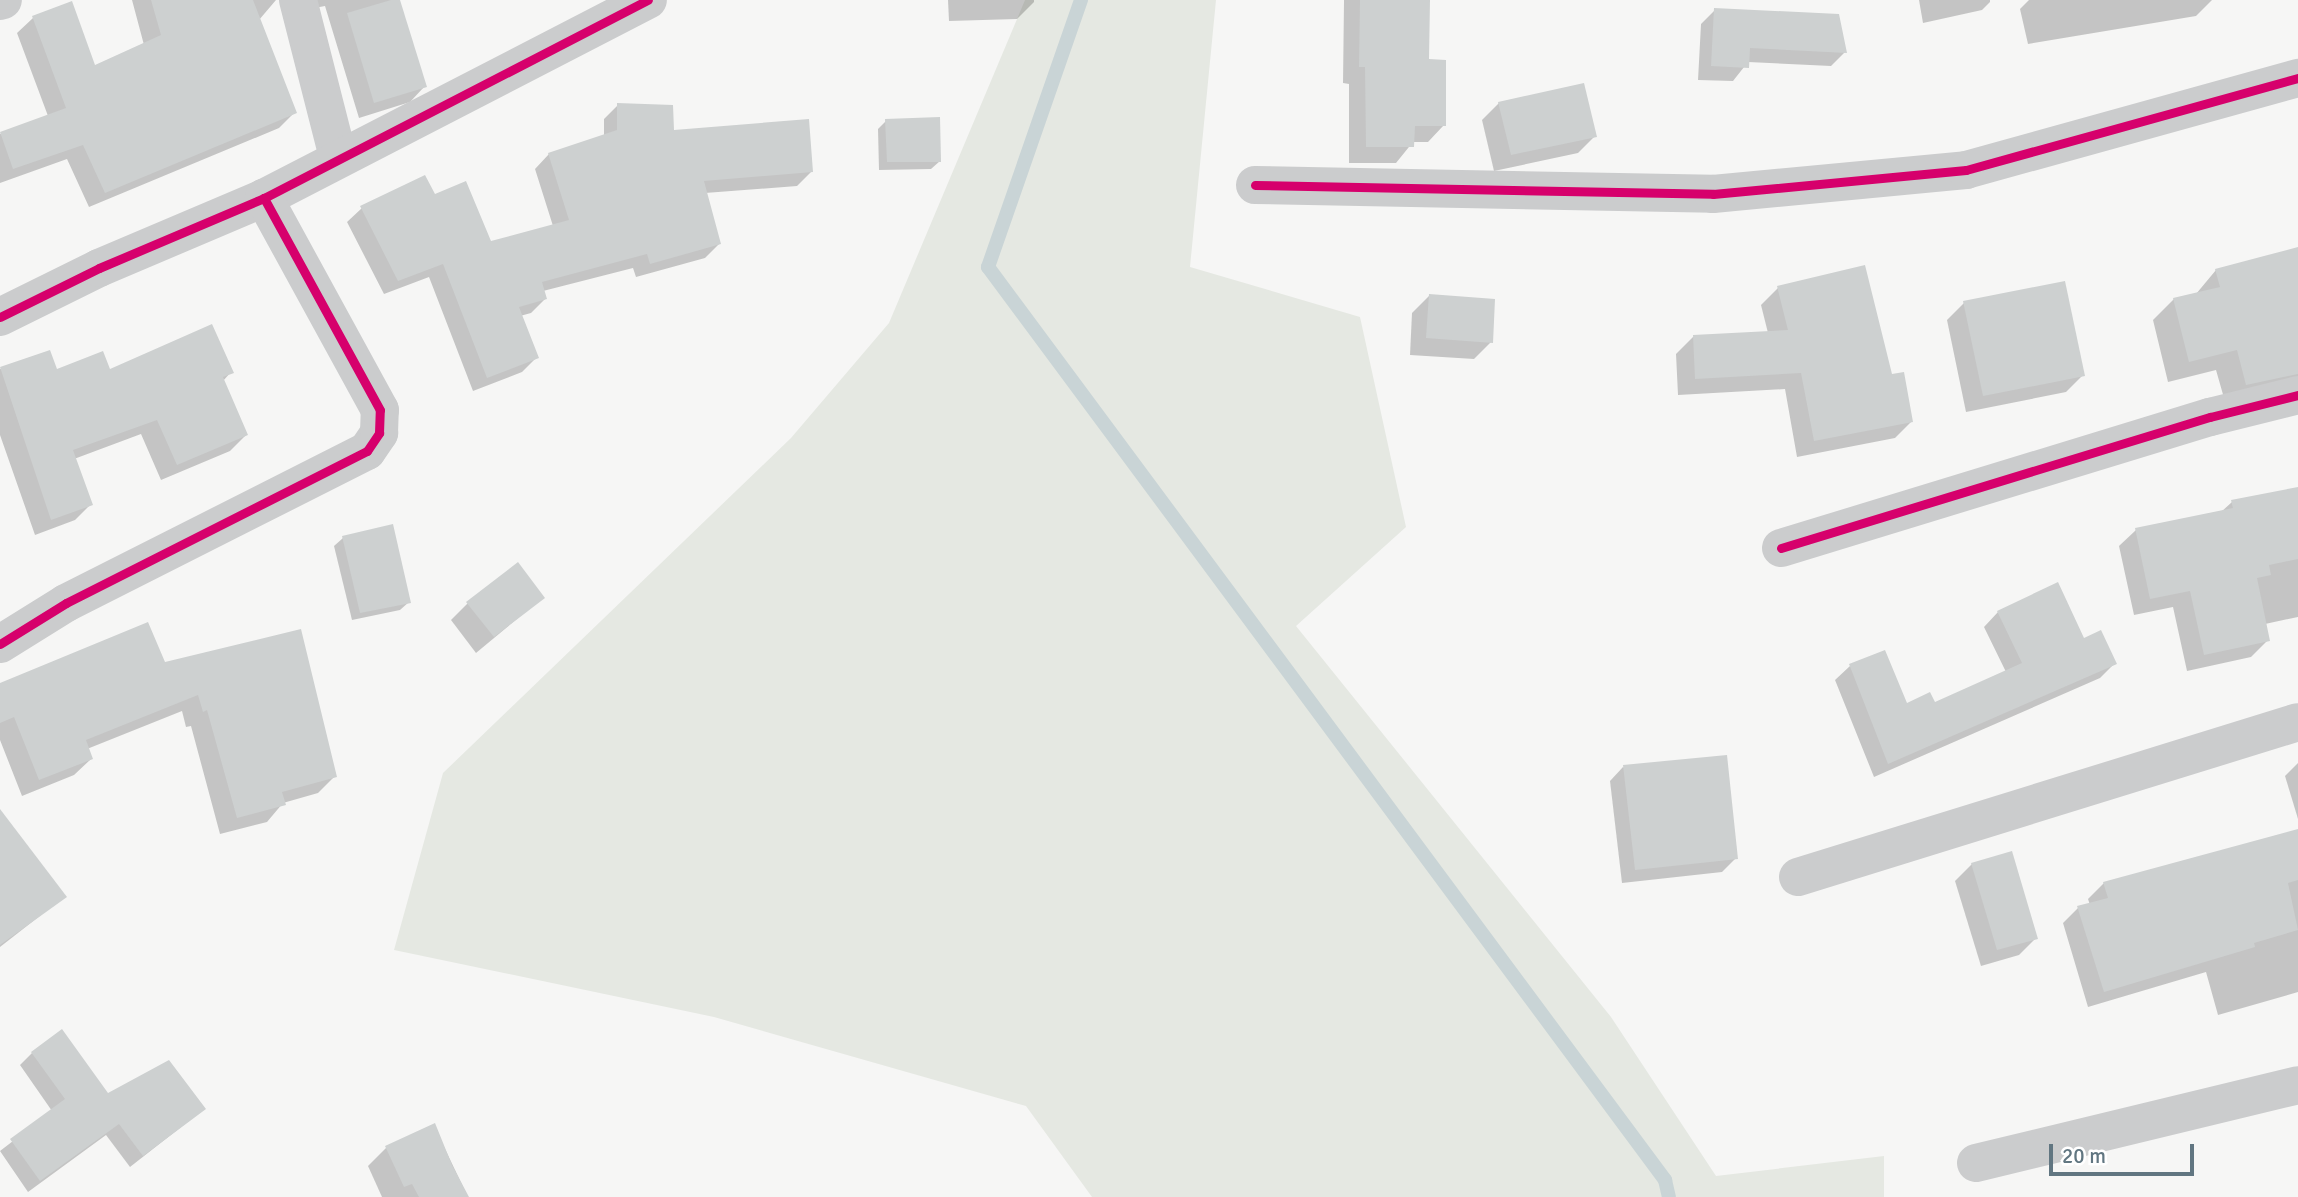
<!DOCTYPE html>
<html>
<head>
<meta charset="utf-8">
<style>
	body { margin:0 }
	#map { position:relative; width:2298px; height:1197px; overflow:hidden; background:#f6f6f5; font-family:Signika,sans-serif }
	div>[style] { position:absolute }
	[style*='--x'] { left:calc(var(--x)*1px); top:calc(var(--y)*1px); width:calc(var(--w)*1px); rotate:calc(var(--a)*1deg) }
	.green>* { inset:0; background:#e5e8e2 }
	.shadow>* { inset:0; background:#0003 }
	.stream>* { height:14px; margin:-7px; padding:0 7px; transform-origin:7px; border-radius:7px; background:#c9d4d6 }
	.building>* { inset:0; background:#cdd0d0 }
	.street>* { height:38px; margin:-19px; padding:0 19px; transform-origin:19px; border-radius:19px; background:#cbcccd }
	.cycleway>* { height:9px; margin:-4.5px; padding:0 4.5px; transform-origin:4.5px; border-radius:4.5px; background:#d6006c }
	span { translate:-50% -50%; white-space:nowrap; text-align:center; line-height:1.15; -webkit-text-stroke:7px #fff; paint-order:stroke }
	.scale { position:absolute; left:2049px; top:1144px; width:145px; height:32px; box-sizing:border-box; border:4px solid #617681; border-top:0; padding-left:9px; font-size:21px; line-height:24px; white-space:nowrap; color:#617681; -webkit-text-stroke:5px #fff; paint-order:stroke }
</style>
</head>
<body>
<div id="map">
	<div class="green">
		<i style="clip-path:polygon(1025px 0,1216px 0,1190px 267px,1360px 317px,1406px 527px,1296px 626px,1611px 1017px,1716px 1176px,1884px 1156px,1884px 1197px,1092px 1197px,1026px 1106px,714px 1017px,394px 950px,443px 773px,791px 438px,889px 323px)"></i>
	</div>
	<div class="shadow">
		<i style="clip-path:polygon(132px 0,276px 0,259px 20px,295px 112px,279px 128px,89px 207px,67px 159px,0 183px,0 134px,48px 116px,17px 33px,33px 18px,94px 67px,144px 45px)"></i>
		<i style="clip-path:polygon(298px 0,398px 0,425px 86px,410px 102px,359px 118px,325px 6px,304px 10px)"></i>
		<i style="clip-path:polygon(948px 0,1034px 0,1034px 2px,1017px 19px,949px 21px)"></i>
		<i style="clip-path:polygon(1344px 0,1429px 0,1427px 61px,1444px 125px,1428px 142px,1413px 142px,1396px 163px,1349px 163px,1349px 84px,1343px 83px)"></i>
		<i style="clip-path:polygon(1919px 0,1990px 0,1990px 2px,1982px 10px,1923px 23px)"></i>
		<i style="clip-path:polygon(2029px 0,2212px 0,2196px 16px,2028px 44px,2020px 9px)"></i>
		<i style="clip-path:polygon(1715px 10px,1845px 52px,1831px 66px,1748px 62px,1733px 81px,1698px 80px,1701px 24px)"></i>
		<i style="clip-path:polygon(1499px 103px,1595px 136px,1578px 153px,1494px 171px,1482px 120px)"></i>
		<i style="clip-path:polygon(618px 105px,672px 132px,811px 172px,797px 186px,705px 193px,719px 244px,705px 258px,636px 277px,633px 268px,543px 291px,545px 299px,531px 313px,520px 316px,536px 358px,522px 372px,473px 391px,429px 277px,384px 294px,347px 222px,362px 208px,434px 196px,490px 243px,553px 226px,535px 169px,549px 154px,604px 137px,604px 119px)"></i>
		<i style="clip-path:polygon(886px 121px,940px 161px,931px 169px,879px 170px,878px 129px)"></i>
		<i style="clip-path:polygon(2298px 249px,2298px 390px,2226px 405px,2216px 370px,2168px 382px,2153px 320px,2174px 299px,2196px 294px,2216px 270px)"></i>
		<i style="clip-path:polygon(1778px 288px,1891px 376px,1912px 421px,1895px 438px,1797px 457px,1785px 389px,1678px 395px,1676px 354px,1693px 337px,1768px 333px,1761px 305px)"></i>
		<i style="clip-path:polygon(1429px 296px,1491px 342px,1474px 359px,1410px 355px,1412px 313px)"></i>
		<i style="clip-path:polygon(1964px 303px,2083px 375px,2066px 392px,1966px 412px,1947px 320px)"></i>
		<i style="clip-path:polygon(49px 352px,56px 371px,231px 372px,223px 381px,246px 435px,230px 451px,161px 480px,141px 434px,74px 459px,91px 504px,75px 520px,35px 535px,0 435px,0 369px)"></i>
		<i style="clip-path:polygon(2298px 489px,2298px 617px,2265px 624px,2268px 640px,2251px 657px,2187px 671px,2173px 607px,2134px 615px,2119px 546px,2136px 530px,2221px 512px,2232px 502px)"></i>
		<i style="clip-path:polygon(343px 538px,409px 602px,400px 610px,352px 620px,334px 546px)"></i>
		<i style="clip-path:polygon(542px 598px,476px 653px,451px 620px,468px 603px)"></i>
		<i style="clip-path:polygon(1998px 612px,2084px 640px,2115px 663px,2100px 678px,1874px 777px,1835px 680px,1850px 666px,1906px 705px,1934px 704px,2006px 672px,1984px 627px)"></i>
		<i style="clip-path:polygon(164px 664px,335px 776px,318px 793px,283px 803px,267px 822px,220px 834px,191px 726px,186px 727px,182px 711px,87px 749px,91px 759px,74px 775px,22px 796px,0 740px,0 684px)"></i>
		<i style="clip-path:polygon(2298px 763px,2298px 819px,2285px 776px)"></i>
		<i style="clip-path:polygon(1623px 767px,1736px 858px,1722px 872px,1622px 883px,1610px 781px)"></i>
		<i style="clip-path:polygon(2298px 830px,2298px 992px,2218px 1015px,2206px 972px,2088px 1007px,2063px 923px,2078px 908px,2090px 905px,2088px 899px,2104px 883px)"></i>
		<i style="clip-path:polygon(0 845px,64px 897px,0 947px)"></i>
		<i style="clip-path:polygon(1972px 864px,2036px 938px,2019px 955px,1981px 966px,1955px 881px)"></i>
		<i style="clip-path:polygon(32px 1053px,107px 1095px,204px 1109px,130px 1167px,106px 1135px,28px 1192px,0 1151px,52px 1111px,20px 1065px)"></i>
		<i style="clip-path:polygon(434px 1126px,468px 1197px,382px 1197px,368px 1166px,386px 1148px)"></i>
	</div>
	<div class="stream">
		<i style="--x:1081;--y:0;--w:283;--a:109.2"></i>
		<i style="--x:988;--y:267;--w:1137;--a:53.44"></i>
		<i style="--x:1665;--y:1180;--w:17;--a:77"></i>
	</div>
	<div class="building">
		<i style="clip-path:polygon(151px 0,253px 0,297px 113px,105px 193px,83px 145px,13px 169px,0 132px,66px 108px,32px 16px,72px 1px,95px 65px,161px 35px)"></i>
		<i style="clip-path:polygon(391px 0,400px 0,427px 87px,374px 103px,347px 13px)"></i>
		<i style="clip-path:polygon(1360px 0,1430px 0,1429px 59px,1446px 60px,1446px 126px,1415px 126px,1414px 147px,1366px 147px,1365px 67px,1359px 67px)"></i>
		<i style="clip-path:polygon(1714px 8px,1839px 14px,1847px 53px,1750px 48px,1749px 68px,1711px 66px)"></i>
		<i style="clip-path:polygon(1584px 83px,1597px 137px,1511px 155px,1498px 102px)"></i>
		<i style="clip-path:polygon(617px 103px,673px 105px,674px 130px,809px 119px,813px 172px,704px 181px,721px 244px,650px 264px,647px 254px,542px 282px,547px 299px,519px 307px,539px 358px,487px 378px,443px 264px,398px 281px,360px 206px,425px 175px,435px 194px,466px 181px,491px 241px,569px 220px,548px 153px,617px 130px)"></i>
		<i style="clip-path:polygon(940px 117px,941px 162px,887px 162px,885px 119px)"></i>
		<i style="clip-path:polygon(2298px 247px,2298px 374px,2246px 385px,2237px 350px,2189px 362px,2173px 298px,2220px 287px,2215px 269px)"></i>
		<i style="clip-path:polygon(1865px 265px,1892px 374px,1904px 372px,1913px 422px,1814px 441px,1801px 373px,1695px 379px,1693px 335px,1788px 330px,1777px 286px)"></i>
		<i style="clip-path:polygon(2065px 281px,2085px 376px,1983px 396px,1963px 301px)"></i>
		<i style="clip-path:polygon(1429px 294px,1495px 299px,1493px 343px,1426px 338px)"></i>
		<i style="clip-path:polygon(212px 324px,234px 373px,223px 377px,248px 435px,177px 465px,157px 420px,73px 450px,93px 505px,51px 520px,0 367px,50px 350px,57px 369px,103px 351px,110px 369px)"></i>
		<i style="clip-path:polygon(2298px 487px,2298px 559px,2269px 565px,2271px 575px,2257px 578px,2270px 641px,2204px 655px,2190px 591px,2150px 599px,2135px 528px,2233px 508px,2231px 500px)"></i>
		<i style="clip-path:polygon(393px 524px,411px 603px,360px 613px,342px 536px)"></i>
		<i style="clip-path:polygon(518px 562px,545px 598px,494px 637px,466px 602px)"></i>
		<i style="clip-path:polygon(2058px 582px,2084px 638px,2101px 630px,2117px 664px,1888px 764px,1849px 664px,1885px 650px,1907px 703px,1930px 692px,1935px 702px,2022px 663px,1997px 611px)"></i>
		<i style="clip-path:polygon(148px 622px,165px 662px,301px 629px,337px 777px,282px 792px,286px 805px,237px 818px,207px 710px,203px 712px,198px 695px,86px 740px,93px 759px,39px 780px,14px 717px,0 723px,0 683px)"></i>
		<i style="clip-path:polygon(1727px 755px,1738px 859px,1635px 870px,1623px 765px)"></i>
		<i style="clip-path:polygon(0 809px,67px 897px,0 945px)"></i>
		<i style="clip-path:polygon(2298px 829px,2298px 880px,2288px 883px,2298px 930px,2254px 943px,2255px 947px,2104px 992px,2077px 906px,2108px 898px,2103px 882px)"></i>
		<i style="clip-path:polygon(2012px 851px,2038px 939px,1997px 950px,1971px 863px)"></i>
		<i style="clip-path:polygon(62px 1029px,108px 1093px,169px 1060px,206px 1109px,143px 1156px,119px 1124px,40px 1181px,10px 1139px,65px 1099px,31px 1052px)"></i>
		<i style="clip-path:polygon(435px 1123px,452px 1165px,469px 1197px,419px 1197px,412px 1184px,404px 1187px,385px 1146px)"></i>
	</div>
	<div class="street">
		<i style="--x:298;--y:0;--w:162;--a:75.7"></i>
		<i style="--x:0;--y:1;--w:3;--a:-18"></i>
		<i style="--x:1255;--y:185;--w:458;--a:1.1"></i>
		<i style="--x:1713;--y:194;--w:254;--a:-5.4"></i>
		<i style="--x:1966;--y:170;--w:345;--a:-15.5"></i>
		<i style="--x:0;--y:317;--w:110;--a:-26.3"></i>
		<i style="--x:99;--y:268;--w:179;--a:-23"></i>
		<i style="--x:264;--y:198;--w:432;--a:-27.3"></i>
		<i style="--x:1781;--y:548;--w:449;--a:-17"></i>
		<i style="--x:2210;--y:417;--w:91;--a:-14"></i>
		<i style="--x:0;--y:644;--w:78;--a:-31.8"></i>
		<i style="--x:66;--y:603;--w:337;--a:-26.8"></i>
		<i style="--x:367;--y:451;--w:22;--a:-56"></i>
		<i style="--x:379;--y:433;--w:23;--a:-88"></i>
		<i style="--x:380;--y:410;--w:242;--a:-118.7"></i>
		<i style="--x:1798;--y:877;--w:523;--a:-17.22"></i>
		<i style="--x:1976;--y:1163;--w:331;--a:-13.6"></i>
	</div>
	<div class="cycleway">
		<i style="--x:1255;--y:185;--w:458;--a:1.1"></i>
		<i style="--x:1713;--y:194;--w:254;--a:-5.4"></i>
		<i style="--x:1966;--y:170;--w:345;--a:-15.5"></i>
		<i style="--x:0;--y:317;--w:110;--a:-26.3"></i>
		<i style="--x:99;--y:268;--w:179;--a:-23"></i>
		<i style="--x:264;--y:198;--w:432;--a:-27.3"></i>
		<i style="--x:1781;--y:548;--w:449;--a:-17"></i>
		<i style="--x:2210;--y:417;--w:91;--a:-14"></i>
		<i style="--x:0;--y:644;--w:78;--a:-31.8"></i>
		<i style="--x:66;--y:603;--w:337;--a:-26.8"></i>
		<i style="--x:367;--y:451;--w:22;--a:-56"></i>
		<i style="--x:379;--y:433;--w:23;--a:-88"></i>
		<i style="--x:380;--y:410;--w:242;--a:-118.7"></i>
	</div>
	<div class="scale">20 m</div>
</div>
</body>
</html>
